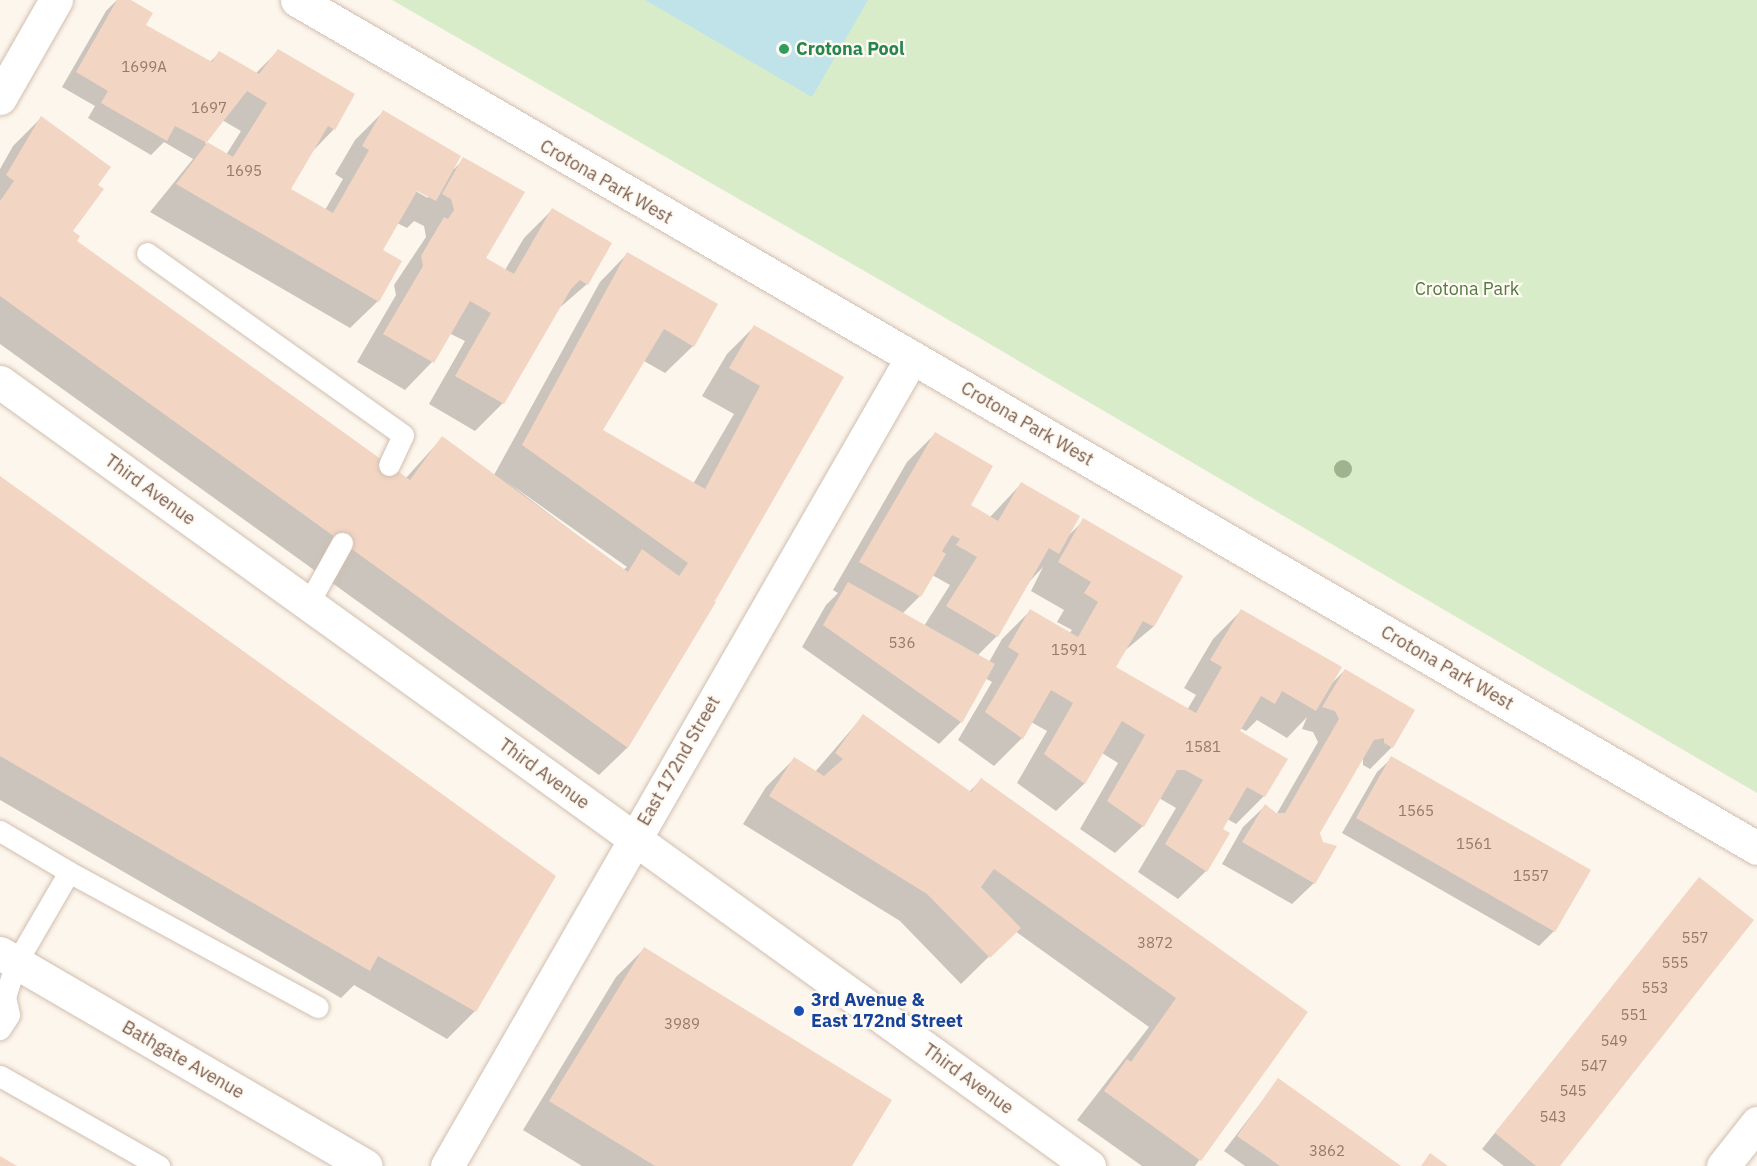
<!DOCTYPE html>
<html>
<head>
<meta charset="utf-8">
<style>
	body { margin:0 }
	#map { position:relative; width:1757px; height:1166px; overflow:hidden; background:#fdf6ec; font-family:"IBM Plex Sans",sans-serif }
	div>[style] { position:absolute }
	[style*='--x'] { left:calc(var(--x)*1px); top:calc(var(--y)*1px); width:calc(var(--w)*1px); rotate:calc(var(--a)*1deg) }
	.green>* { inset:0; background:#d8ecc9 }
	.water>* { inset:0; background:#bfe3e8 }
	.shadow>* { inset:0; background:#0003 }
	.building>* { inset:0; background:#f3d5c3 }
	.roads { filter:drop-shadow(0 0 2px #d1beb0) drop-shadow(0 0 2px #d1beb0) }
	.lane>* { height:21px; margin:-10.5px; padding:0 10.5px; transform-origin:10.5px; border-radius:10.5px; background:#fff }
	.street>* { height:33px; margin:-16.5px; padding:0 16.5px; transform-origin:16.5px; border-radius:16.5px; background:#fff }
	.secondary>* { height:33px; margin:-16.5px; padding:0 16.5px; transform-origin:16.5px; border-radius:16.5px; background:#fff }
	.trees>* { width:18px; height:18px; margin:-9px; border-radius:50%; background:#a0b28e }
	.dots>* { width:16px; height:16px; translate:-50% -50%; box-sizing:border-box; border:3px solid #fffaf3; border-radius:50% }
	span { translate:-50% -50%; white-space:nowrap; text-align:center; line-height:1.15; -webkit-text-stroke:4.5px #fffaf3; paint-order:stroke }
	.number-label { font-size:15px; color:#987a6a }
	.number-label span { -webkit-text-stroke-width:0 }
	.leisure-label { font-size:18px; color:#27864d; font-weight:700 }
	.left { translate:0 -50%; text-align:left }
	.street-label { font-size:18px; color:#7a5c4d }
	.park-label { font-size:18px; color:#537a41 }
	.transit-label { font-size:18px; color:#164399; font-weight:700 }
</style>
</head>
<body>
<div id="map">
	<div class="green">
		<i style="clip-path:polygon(392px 0,1757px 0,1757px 793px,894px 288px)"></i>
	</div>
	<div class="water">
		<i style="clip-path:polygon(645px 0,868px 0,812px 97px)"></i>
	</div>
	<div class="shadow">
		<i style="clip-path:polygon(evenodd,117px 0,128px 0,144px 26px,209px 63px,219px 53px,255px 74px,278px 51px,334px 129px,310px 154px,289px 189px,325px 210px,343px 179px,335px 174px,355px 140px,383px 112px,454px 169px,464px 159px,484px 258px,505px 270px,524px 238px,552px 210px,587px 284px,557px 310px,503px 403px,475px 431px,429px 404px,465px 341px,449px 333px,432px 362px,405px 390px,357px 362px,396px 295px,394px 285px,426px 237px,424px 226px,414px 221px,407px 228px,397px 223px,381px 251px,378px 301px,350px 328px,150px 212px,193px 159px,164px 142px,151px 155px,88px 118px,95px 106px,62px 87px,106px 11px,117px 0,222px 120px,241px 131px,226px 155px,205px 143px,222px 120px,117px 0,410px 188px,428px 195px,428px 198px,410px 188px)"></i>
		<i style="clip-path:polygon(evenodd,41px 118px,96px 185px,71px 232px,75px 241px,405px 479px,442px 438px,494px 475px,600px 282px,627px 254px,693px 346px,665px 373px,644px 361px,601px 431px,693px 484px,734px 414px,702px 396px,727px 354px,754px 327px,842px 378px,627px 748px,599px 775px,0 344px,0 169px,13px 146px,41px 118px,506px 481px,627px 567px,623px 570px,506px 481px)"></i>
		<i style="clip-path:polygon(evenodd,935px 434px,969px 505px,990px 517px,1021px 484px,1070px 534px,1084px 520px,1181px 577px,1153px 627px,1122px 653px,1113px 667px,1187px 710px,1196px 695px,1184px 688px,1213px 639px,1241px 611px,1331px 684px,1345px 670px,1392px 747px,1370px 769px,1363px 765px,1363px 757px,1318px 833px,1314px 883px,1292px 904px,1222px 864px,1243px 827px,1265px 806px,1276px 815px,1318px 742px,1313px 732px,1302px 729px,1307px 717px,1287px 738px,1257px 720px,1246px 731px,1240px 728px,1238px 732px,1286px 759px,1264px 796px,1236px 824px,1227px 819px,1221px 829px,1228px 833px,1206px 871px,1178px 899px,1138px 872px,1176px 808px,1159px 798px,1143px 826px,1115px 853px,1080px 829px,1118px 763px,1102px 753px,1084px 784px,1056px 811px,1017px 783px,1047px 731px,1031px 722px,1022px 738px,994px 766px,958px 740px,992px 682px,985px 678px,961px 722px,939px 744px,802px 647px,826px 605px,838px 593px,833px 590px,907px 462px,935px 434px,1043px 567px,1031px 591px,1064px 610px,1057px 622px,1072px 630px,1069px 634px,1030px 611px,1002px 639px,989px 662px,977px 656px,997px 636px,1030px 581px,1043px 567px,935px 434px,932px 575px,950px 585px,924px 626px,902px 614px,920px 596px,932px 575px)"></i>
		<i style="clip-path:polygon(0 478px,475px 1011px,447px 1039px,354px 985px,341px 998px,0 800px)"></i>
		<i style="clip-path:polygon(863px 716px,969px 792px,981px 780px,1306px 1012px,1195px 1166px,1142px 1166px,1077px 1120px,1149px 1027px,1015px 931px,961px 984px,900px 921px,743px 824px,766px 787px,794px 759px,815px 772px)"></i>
		<i style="clip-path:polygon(1392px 758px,1554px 931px,1539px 946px,1342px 833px,1377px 772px)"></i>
		<i style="clip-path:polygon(1699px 879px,1558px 1166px,1504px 1166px,1482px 1149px)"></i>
		<i style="clip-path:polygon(644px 949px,851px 1166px,582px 1166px,523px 1130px,616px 977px)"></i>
		<i style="clip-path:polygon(1278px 1080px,1398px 1166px,1245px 1166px,1224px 1151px)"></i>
	</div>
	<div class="building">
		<i style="clip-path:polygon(evenodd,117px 0,131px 0,153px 13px,146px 25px,212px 62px,219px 51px,259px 74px,278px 49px,355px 94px,335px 130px,328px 126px,291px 189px,333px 213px,369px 150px,362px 146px,383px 110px,461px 156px,436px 201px,417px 191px,383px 250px,402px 261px,379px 302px,176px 184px,207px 143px,175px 126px,167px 141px,101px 103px,108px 91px,76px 72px,117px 0,247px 91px,267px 103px,233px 157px,207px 142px,247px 91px)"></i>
		<i style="clip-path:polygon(41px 116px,111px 167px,98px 185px,104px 189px,73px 231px,80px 236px,77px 241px,410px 480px,442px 436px,628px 572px,642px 549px,679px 576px,688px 563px,522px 445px,627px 252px,718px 304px,694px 347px,664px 329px,603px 430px,705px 489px,760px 386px,729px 368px,754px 325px,844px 377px,715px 601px,706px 595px,716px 602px,628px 748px,0 296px,0 201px,14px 181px,6px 175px)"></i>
		<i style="clip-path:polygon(463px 157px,525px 192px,486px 258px,514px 274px,552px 208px,612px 243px,588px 285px,580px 280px,571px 289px,504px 404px,455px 376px,491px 313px,470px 301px,434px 363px,383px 334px,423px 266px,421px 256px,444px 217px,448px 219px,454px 210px,451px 199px,442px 194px)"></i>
		<i style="clip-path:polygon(935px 432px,993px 466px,971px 505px,998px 521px,1021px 482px,1080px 516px,1059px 554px,1049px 548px,998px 637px,946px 606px,977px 557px,956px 545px,960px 539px,952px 535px,942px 551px,946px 554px,921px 597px,859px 562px)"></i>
		<i style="clip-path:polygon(0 476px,556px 876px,476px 1012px,378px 956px,370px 971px,0 756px)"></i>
		<i style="clip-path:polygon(1083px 518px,1183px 576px,1154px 627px,1143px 621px,1116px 667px,1196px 713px,1222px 667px,1210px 660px,1241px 609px,1342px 667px,1316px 711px,1282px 691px,1275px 704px,1261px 696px,1240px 731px,1288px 759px,1265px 797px,1247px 787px,1223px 829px,1230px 833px,1207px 872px,1165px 844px,1203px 780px,1185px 770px,1177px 770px,1144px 827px,1107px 801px,1145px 735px,1122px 721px,1085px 784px,1044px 754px,1073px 703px,1051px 690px,1023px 739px,985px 712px,1019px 654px,1008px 647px,1030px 609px,1078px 637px,1098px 602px,1084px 593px,1091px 582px,1058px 562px)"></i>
		<i style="clip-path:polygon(848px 582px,995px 664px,962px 723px,823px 625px)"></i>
		<i style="clip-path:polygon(1345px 669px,1415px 710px,1393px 748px,1384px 743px,1384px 738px,1374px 740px,1320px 833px,1323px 842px,1337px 846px,1315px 884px,1242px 842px,1265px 804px,1276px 813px,1285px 813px,1339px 719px,1335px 711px,1322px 707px)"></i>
		<i style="clip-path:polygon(863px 714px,971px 792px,981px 778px,1308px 1012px,1201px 1161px,1104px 1091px,1127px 1059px,1131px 1062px,1176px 998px,994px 869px,981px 887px,1021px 928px,990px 958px,927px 894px,769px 796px,794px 757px,824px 776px,843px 759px,835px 753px)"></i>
		<i style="clip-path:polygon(1391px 756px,1591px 870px,1555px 932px,1356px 818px)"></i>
		<i style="clip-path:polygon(1699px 877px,1754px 920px,1560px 1166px,1536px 1166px,1495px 1133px)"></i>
		<i style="clip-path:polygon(644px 947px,892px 1100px,852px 1166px,655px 1166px,549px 1101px)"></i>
		<i style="clip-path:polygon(1278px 1078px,1358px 1135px,1401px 1166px,1280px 1166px,1263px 1154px,1237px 1136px)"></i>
		<i style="clip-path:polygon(1430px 1153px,1448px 1166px,1421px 1166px)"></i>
		<i style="clip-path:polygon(0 1156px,17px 1166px,0 1166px)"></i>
	</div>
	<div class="roads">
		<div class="lane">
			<i style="--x:147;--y:253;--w:314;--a:35.4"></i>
			<i style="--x:403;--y:435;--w:33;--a:115"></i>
			<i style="--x:308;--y:604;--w:70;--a:-60.9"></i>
			<i style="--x:0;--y:831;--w:80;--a:30.7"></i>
			<i style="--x:69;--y:872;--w:105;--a:120.2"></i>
			<i style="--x:16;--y:963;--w:35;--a:108"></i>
			<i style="--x:5;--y:996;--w:19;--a:78"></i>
			<i style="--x:9;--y:1015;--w:17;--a:123"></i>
			<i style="--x:69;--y:872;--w:283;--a:28.5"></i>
			<i style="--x:0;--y:1076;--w:183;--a:29.5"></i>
		</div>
		<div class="street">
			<i style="--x:297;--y:0;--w:1688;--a:30.15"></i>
			<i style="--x:0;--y:98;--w:113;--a:-60.3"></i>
			<i style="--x:0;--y:953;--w:423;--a:30.2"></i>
			<i style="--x:447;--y:1166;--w:933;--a:-60.11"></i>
		</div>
		<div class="secondary">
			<i style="--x:0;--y:382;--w:1342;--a:35.75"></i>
			<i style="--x:1723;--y:1166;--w:55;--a:-51.7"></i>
		</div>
	</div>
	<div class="trees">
		<i style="left:1343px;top:469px"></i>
	</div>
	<div class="dots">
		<i style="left:784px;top:49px;background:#2e9e5b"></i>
		<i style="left:799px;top:1011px;background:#1a4fb4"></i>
	</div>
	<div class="number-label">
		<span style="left:144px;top:67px">1699A</span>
		<span style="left:209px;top:108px">1697</span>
		<span style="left:244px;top:171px">1695</span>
		<span style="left:902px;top:643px">536</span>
		<span style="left:1069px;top:650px">1591</span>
		<span style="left:1203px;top:747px">1581</span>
		<span style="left:1416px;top:811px">1565</span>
		<span style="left:1474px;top:844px">1561</span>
		<span style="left:1531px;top:876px">1557</span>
		<span style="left:1695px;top:938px">557</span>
		<span style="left:1155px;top:943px">3872</span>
		<span style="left:1675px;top:963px">555</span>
		<span style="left:1655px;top:988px">553</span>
		<span style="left:1634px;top:1015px">551</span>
		<span style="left:682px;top:1024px">3989</span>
		<span style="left:1614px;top:1041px">549</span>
		<span style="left:1594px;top:1066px">547</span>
		<span style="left:1573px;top:1091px">545</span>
		<span style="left:1553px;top:1117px">543</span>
		<span style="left:1327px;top:1151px">3862</span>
	</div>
	<div class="leisure-label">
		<span class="left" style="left:796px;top:49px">Crotona Pool</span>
	</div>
	<div class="street-label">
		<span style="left:606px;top:182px;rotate:30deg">Crotona Park West</span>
		<span style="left:1027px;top:424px;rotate:30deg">Crotona Park West</span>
		<span style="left:150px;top:490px;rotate:36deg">Third Avenue</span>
		<span style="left:1447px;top:668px;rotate:30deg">Crotona Park West</span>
		<span style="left:679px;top:761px;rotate:-60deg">East 172nd Street</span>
		<span style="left:544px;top:774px;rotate:36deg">Third Avenue</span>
		<span style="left:183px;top:1060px;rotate:30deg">Bathgate Avenue</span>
		<span style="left:968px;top:1079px;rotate:36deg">Third Avenue</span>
	</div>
	<div class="park-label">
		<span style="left:1467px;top:289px">Crotona Park</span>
	</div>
	<div class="transit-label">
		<span class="left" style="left:811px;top:1011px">3rd Avenue &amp;<br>East 172nd Street</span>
	</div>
</div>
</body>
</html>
